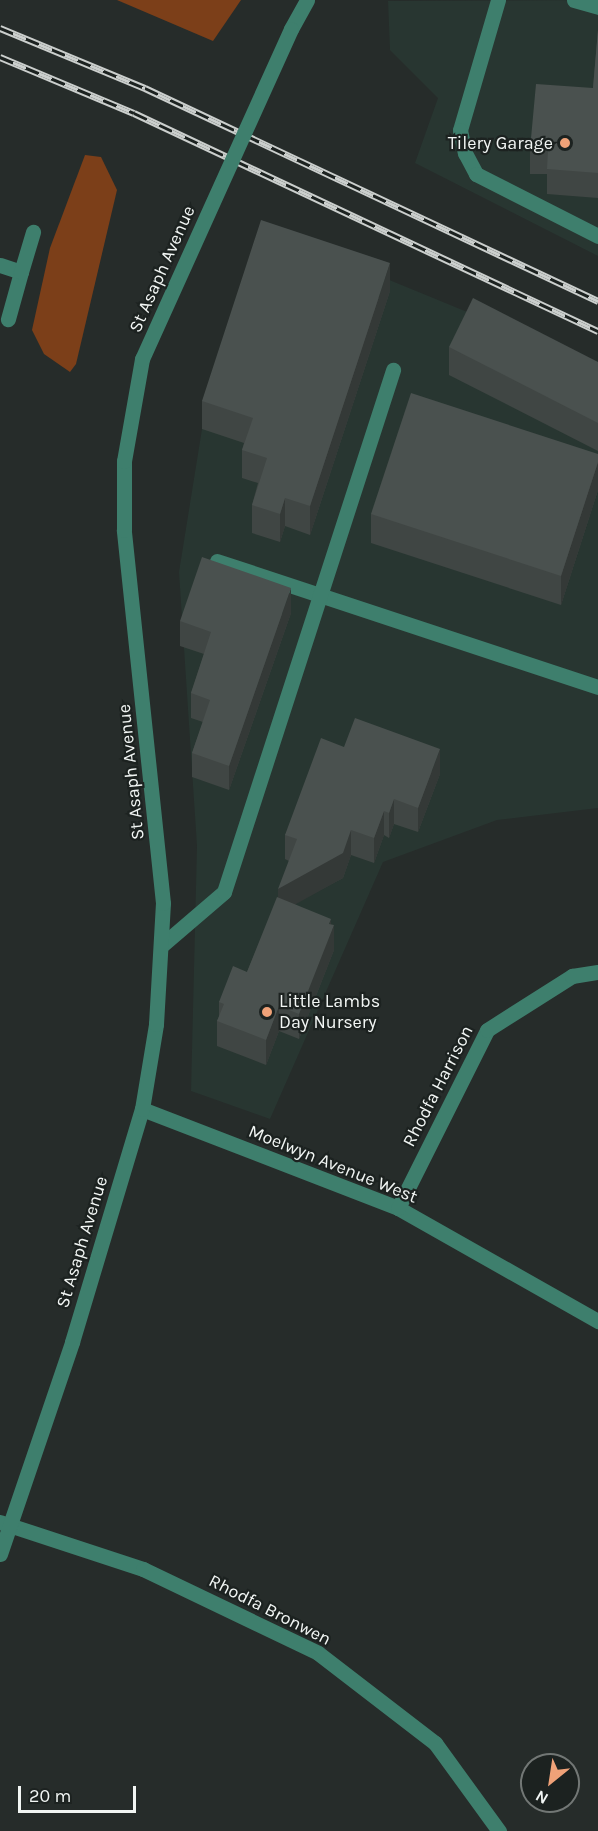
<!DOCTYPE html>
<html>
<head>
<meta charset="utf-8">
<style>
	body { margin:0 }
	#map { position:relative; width:598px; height:1831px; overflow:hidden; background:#262c2a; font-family:Karla,sans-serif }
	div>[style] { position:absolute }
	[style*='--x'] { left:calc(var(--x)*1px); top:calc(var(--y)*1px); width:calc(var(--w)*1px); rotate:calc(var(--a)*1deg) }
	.built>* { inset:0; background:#283631 }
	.green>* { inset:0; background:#7c3f19 }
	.service>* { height:15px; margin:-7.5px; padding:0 7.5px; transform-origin:7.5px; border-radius:7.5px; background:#3e7f6d }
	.minor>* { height:15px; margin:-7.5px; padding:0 7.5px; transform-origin:7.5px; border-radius:7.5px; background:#3e7f6d }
	.tertiary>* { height:15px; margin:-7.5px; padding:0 7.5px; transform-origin:7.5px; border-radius:7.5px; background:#3e7f6d }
	.rail>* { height:7px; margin-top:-3.5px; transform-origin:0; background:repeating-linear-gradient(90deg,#1c2220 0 14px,#cbcfcd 0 28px); box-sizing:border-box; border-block:2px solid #cbcfcd }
	.tertiary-bridge>* { height:15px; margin:-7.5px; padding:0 7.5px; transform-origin:7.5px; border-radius:7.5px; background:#3e7f6d }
	.wall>* { inset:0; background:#404644 }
	.shaded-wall>* { inset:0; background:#343937 }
	.building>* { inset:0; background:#4a514f }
	.dots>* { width:16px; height:16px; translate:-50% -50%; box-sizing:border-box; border:3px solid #1c2220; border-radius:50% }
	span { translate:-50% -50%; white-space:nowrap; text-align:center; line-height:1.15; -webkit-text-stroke:4.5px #1c2220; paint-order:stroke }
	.poi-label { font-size:18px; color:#f2f6f4 }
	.right { translate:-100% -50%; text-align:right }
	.left { translate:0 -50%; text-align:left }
	.street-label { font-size:18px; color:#f2f6f4 }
	.north { position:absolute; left:520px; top:1753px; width:60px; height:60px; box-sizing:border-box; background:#1c2220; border:2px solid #727775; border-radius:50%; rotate:210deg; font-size:16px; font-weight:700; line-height:24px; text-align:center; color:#f2f6f4 }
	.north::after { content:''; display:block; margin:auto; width:21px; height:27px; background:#f0a278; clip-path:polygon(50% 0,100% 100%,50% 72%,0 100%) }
	.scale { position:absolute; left:18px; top:1786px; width:118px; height:27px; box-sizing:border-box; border:3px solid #f2f6f4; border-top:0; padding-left:8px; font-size:18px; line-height:21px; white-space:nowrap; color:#f2f6f4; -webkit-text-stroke:4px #1c2220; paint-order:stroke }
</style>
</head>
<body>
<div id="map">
	<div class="built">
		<i style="clip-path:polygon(598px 0,598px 256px,415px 163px,438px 98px,390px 50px,388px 1px)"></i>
		<i style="clip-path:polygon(270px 231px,477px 316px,598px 380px,598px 808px,497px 820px,383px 862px,270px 1119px,191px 1091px,197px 846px,179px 572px,202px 429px)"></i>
	</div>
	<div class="green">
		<i style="clip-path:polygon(117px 0,241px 0,213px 41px)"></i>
		<i style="clip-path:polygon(85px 155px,101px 157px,117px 190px,76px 364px,70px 372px,44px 354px,32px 330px,50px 248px)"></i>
	</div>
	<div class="service">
		<i style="--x:498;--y:0;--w:135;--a:106.3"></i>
		<i style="--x:460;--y:130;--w:24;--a:78"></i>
		<i style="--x:465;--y:153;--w:24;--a:62"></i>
		<i style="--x:476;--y:174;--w:137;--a:26.9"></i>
		<i style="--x:574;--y:0;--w:25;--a:16"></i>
		<i style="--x:217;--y:561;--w:401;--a:18.3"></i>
		<i style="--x:161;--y:946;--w:83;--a:-40.6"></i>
		<i style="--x:224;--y:892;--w:549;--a:-72.06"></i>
	</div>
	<div class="minor">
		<i style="--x:0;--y:265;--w:22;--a:18"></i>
		<i style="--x:21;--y:272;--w:49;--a:105.5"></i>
		<i style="--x:21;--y:272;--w:42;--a:-73.3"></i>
		<i style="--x:142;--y:1109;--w:274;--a:21.1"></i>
		<i style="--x:398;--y:1208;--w:230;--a:29.5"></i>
		<i style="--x:398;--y:1208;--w:199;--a:-63.4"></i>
		<i style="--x:487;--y:1030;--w:101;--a:-32.4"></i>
		<i style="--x:572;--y:976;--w:26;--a:-9"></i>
		<i style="--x:0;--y:1522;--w:151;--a:18.2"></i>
		<i style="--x:143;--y:1569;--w:194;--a:25.6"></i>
		<i style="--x:318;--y:1653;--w:148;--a:37.6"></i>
		<i style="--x:435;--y:1743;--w:109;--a:54"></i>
	</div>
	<div class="tertiary">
		<i style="--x:291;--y:29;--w:33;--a:-61"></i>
		<i style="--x:0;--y:1554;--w:224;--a:-71.2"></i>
		<i style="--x:72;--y:1342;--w:243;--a:-73.3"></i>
		<i style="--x:142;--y:1109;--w:86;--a:-80.6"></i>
		<i style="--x:156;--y:1024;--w:121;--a:-86.7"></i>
		<i style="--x:163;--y:903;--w:375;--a:-96"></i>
		<i style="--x:124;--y:530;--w:69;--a:-90"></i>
		<i style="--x:124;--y:461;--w:104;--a:-80"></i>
	</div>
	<div class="rail">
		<i style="--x:0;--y:28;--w:157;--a:22.5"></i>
		<i style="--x:145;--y:88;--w:501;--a:25.18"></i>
		<i style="--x:0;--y:57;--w:145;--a:22.7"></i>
		<i style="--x:134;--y:113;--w:513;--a:25.17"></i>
	</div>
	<div class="tertiary-bridge">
		<i style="--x:142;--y:359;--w:362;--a:-65.7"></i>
	</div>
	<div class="wall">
		<i style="clip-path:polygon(598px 30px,598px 198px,547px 194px,547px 174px,530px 174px,530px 149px,593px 88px)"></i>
		<i style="clip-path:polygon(390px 291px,310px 535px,285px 526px,280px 542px,252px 533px,252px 505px,258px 483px,242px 478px,242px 450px,244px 443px,202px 429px,202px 401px)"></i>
		<i style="clip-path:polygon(449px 347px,598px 362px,598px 451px,449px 375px)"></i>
		<i style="clip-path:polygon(598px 454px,598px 490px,561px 605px,371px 543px,371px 514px)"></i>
		<i style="clip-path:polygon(291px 613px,229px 790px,192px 777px,192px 753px,203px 722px,191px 718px,191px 693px,204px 654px,180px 646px,180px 621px)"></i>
		<i style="clip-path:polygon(344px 747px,440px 774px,418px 832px,394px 824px,389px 838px,384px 835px,374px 863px,351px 855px,343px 878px,294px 904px,331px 925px,334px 950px,299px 1039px,279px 1031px,266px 1065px,217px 1046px,217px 1021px,219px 1017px,219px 1002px,247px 972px,278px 898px,289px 861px,285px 859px,285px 835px)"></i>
	</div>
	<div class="shaded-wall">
		<i style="clip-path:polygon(390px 263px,390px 291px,310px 535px,310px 506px)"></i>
		<i style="clip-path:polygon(598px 462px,598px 490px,561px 605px,561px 576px)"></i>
		<i style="clip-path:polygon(285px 498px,285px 526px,280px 542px,280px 514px)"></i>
		<i style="clip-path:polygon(291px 588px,291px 613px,229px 790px,229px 766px)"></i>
		<i style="clip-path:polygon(440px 749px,440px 774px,418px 832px,418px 808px)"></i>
		<i style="clip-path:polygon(394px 799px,394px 824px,389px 838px,389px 813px)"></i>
		<i style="clip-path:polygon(384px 811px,384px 835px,374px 863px,374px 838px)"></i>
		<i style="clip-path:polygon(351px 830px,351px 855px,343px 878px,278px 914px,278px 889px)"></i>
		<i style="clip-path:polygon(331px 919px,331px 932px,334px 925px,334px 950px,299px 1039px,299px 1014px)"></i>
		<i style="clip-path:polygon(279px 1006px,279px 1031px,266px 1065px,266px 1040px)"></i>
	</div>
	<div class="building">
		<i style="clip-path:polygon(598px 30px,598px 173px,547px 169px,548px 150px,530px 149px,536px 84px,593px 88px)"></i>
		<i style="clip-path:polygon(261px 220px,390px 263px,310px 506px,285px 498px,280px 514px,252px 505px,267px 458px,242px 450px,253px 418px,202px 401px)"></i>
		<i style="clip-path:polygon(473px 298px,598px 362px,598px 423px,449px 347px)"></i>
		<i style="clip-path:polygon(411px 393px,598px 454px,598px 462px,561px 576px,371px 514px)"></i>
		<i style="clip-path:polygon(202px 557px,291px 588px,229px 766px,192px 753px,210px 700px,191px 693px,211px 632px,180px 621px)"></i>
		<i style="clip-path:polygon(355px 718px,440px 749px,418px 808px,394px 799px,389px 813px,384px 811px,374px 838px,351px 830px,343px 853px,278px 889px,297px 839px,285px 835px,321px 738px,344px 747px)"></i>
		<i style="clip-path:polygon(277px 897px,331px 919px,329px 924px,334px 925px,299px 1014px,279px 1006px,266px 1040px,217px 1021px,224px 1004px,219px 1002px,233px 966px,247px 972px)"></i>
	</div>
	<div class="dots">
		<i style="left:565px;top:143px;background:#f0a278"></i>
		<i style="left:267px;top:1012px;background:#f0a278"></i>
	</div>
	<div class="poi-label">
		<span class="right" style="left:553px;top:143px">Tilery Garage</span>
		<span class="left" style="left:279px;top:1012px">Little Lambs<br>Day Nursery</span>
	</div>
	<div class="street-label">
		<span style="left:162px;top:269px;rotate:-66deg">St Asaph Avenue</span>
		<span style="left:131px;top:772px;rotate:-96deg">St Asaph Avenue</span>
		<span style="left:438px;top:1086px;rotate:-63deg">Rhodfa Harrison</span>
		<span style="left:333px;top:1164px;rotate:22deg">Moelwyn Avenue West</span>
		<span style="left:82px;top:1242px;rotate:-73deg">St Asaph Avenue</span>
		<span style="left:270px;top:1610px;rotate:27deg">Rhodfa Bronwen</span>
	</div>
	<div class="north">N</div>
	<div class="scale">20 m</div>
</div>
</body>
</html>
